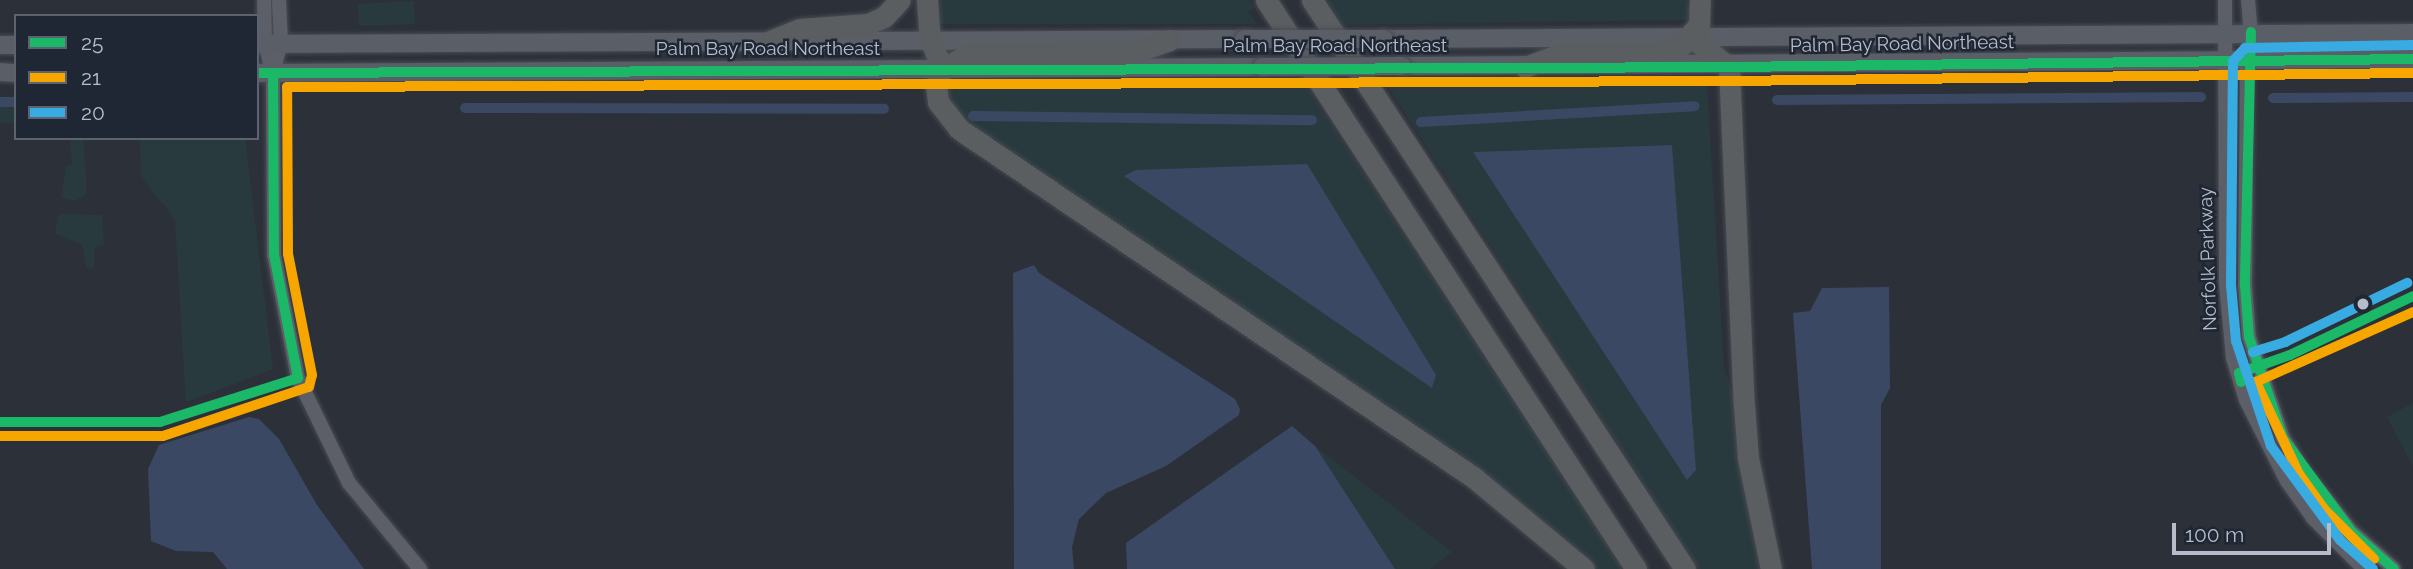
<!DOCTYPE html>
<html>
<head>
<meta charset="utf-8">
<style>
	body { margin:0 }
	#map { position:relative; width:2413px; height:569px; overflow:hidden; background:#2c3039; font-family:Raleway,sans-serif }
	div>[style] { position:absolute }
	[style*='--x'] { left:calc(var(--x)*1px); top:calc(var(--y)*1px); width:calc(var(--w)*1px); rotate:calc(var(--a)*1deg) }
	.green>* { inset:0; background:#293a3f }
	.water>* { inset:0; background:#3b4863 }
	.canal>* { height:10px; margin:-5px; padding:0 5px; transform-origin:5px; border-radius:5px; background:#3b4863 }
	.roads { filter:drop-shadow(0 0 2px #484b52) drop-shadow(0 0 2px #484b52) }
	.tertiary>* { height:14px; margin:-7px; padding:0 7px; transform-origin:7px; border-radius:7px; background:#5c5f67 }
	.secondary>* { height:18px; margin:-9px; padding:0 9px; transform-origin:9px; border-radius:9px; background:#5a5e66 }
	.motorway>* { height:21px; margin:-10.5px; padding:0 10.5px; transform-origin:10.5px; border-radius:10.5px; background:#5b5e60 }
	.bridges { filter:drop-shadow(0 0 2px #484b52) drop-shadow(0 0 2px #484b52) }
	.secondary-bridge>* { height:18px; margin:-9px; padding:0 9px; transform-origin:9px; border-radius:9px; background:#5a5e66 }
	.bus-1>* { height:10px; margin:-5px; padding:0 5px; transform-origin:5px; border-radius:5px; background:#1ab867 }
	.bus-2>* { height:10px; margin:-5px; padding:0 5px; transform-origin:5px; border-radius:5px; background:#f7a600 }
	.bus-3>* { height:10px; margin:-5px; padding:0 5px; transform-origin:5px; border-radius:5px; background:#38abe2 }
	.dots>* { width:19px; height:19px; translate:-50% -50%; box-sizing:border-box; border:4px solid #1f2634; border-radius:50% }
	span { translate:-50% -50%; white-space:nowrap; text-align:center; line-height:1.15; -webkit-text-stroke:5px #1f2634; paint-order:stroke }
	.street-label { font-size:19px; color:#b6bcc9 }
	.legend { position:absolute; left:14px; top:14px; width:245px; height:126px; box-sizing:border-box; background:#1f2634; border:2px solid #5b6270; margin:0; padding:9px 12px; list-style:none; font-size:21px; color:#b6bcc9 }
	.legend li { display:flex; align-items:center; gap:14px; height:35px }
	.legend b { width:35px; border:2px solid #5b6270 }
	.scale { position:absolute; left:2172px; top:523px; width:159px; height:32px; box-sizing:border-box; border:4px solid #b6bcc9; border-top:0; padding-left:9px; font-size:21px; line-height:24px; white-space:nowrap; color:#b6bcc9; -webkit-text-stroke:5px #1f2634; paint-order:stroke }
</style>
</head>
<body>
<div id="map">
	<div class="green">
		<i style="clip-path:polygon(933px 0,1249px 0,1254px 8px,1248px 12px,1257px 24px,934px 24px)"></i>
		<i style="clip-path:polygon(1327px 0,1687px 0,1689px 13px,1687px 20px,1343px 25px)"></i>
		<i style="clip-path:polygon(414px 1px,415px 24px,359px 26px,358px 4px)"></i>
		<i style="clip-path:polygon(1303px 82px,1553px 463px,1622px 569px,1589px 569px,962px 120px,949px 105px,946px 88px)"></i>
		<i style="clip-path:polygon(evenodd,1385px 82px,1707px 86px,1724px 368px,1739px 410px,1765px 569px,1699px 569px,1385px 82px,1672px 145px,1696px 470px,1688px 479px,1473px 152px,1672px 145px)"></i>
		<i style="clip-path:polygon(0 97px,16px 97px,16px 122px,0 123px)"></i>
		<i style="clip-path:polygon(70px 138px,83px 138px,87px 187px,85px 195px,75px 201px,61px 198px,66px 166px,72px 164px)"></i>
		<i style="clip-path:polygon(140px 138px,245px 138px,273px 369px,186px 402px,175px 220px,141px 176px)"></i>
		<i style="clip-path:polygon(59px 214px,102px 215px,104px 245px,95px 247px,94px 267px,87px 268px,82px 245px,55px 233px)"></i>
		<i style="clip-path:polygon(2413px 403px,2413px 465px,2412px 465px,2387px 417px)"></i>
		<i style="clip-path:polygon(1315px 446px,1452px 552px,1430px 569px,1395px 569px)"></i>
	</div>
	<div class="water">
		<i style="clip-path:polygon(1672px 145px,1696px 470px,1687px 480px,1473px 152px)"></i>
		<i style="clip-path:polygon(1307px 164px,1436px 375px,1432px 388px,1124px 176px,1136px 170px)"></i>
		<i style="clip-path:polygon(1034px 265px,1039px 273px,1235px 399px,1240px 409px,1239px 415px,1166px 466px,1106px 493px,1079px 519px,1072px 547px,1074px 569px,1014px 569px,1013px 273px)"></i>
		<i style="clip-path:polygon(1889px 287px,1890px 388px,1881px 405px,1881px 569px,1812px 569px,1793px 313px,1810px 311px,1822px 288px)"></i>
		<i style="clip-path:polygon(249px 417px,259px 419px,279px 439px,317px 505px,364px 569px,227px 569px,213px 552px,176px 551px,151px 541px,148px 469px,159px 445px)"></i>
		<i style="clip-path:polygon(1292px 426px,1315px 446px,1395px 569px,1127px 569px,1126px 543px)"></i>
	</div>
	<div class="canal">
		<i style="--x:2273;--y:98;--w:140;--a:-0.4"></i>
		<i style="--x:1777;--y:100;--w:424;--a:-0.4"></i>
		<i style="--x:0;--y:102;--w:16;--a:0"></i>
		<i style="--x:465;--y:108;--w:419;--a:0.1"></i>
		<i style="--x:973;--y:116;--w:339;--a:0.7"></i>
		<i style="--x:1421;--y:122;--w:274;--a:-3.3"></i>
	</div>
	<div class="roads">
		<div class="tertiary">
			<i style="--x:264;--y:0;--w:44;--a:88.7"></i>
			<i style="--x:265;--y:44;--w:30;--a:75"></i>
			<i style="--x:273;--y:73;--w:182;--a:89.7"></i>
			<i style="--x:274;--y:255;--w:125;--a:79"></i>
			<i style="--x:298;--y:378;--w:117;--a:64.1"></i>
			<i style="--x:349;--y:483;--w:112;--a:50.5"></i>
			<i style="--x:2225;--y:0;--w:284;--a:89.8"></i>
			<i style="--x:2226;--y:284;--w:74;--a:84.6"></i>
			<i style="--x:2233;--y:358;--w:44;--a:72.8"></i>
			<i style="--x:2246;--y:400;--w:91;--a:63.2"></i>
			<i style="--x:2287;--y:481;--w:45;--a:54.9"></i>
			<i style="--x:2313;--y:518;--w:72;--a:45"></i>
			<i style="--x:2248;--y:0;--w:32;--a:85"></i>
			<i style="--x:2251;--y:32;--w:30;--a:98"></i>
			<i style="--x:2247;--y:62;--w:223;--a:90.5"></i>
			<i style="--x:2245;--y:285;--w:52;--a:85.6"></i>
			<i style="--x:2249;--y:337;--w:107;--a:71.4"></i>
			<i style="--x:2283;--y:438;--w:39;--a:58"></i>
			<i style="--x:2304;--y:471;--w:76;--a:51.9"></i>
			<i style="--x:2351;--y:531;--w:57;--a:41.5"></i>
			<i style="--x:273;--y:72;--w:30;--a:-75"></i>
			<i style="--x:281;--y:43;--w:43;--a:-92.7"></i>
		</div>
		<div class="secondary">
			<i style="--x:1384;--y:39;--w:1029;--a:-0.33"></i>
			<i style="--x:257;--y:44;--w:987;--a:-0.29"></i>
			<i style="--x:0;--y:45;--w:16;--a:0"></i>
			<i style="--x:1402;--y:66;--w:1011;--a:-0.4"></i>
			<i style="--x:0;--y:72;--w:16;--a:4"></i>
			<i style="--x:257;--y:73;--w:1005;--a:-0.34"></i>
		</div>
		<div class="motorway">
			<i style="--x:927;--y:0;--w:39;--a:86"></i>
			<i style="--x:930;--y:39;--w:32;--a:68"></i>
			<i style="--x:1266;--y:0;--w:679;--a:56.97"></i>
			<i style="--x:1312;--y:0;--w:680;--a:56.75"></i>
			<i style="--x:1691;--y:37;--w:48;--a:38.3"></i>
			<i style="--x:1729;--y:67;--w:338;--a:87.5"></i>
			<i style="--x:1744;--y:405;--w:53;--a:85.7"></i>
			<i style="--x:1748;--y:458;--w:113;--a:78.3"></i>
			<i style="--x:1170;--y:40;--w:36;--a:161"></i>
			<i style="--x:1136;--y:52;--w:168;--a:179.3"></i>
			<i style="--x:968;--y:54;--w:30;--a:150"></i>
			<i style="--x:942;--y:69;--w:17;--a:111"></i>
			<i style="--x:936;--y:85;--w:17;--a:83"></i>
			<i style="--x:938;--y:102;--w:34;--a:52"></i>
			<i style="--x:959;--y:129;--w:621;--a:34.1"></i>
			<i style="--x:1473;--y:477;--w:144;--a:39.7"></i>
			<i style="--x:770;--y:41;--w:32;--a:-22"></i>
			<i style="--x:800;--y:29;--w:68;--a:-4.2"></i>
			<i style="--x:868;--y:24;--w:17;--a:-24"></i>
			<i style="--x:884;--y:17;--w:23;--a:-47"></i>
			<i style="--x:1525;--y:67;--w:40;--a:-20.2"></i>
			<i style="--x:1563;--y:53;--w:94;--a:0"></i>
			<i style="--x:1657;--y:53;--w:24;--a:-15"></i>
			<i style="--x:1680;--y:47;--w:30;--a:-50"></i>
			<i style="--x:1699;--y:24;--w:24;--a:-88"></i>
		</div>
	</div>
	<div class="bridges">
		<div class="secondary-bridge">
			<i style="--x:1244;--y:39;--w:140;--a:0"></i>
			<i style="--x:1262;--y:67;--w:140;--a:-0.4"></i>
		</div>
	</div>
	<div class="bus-1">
		<i style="--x:2251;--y:32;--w:253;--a:91.4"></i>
		<i style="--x:2245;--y:285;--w:52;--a:85.6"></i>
		<i style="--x:2249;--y:337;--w:107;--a:71.4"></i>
		<i style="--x:2283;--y:438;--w:115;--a:53.8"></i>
		<i style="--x:2351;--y:531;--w:57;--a:41.5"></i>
		<i style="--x:257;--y:73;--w:1472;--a:-0.23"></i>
		<i style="--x:1729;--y:67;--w:684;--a:-0.67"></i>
		<i style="--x:2241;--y:382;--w:9;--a:-103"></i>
		<i style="--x:2239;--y:373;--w:54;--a:-19.4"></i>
		<i style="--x:2290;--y:355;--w:136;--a:-25.6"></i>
		<i style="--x:0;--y:422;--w:160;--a:0"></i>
		<i style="--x:160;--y:422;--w:145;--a:-17.7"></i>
		<i style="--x:298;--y:378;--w:125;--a:-101"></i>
		<i style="--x:274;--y:255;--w:182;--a:-90.3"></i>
	</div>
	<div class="bus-2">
		<i style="--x:0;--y:436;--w:163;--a:0"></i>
		<i style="--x:163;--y:436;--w:154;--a:-18.6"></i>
		<i style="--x:309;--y:387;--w:12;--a:-76"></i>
		<i style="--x:312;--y:375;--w:123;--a:-101.2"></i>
		<i style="--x:288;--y:254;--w:167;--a:-90.3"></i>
		<i style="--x:287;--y:87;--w:1442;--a:-0.24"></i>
		<i style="--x:1729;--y:81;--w:684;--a:-0.67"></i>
		<i style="--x:2374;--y:559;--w:71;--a:-135"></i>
		<i style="--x:2324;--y:509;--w:43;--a:-125.5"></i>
		<i style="--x:2299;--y:474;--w:102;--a:-115.1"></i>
		<i style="--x:2256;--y:382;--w:172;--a:-24"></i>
	</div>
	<div class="bus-3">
		<i style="--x:2253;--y:352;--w:34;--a:-17"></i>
		<i style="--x:2285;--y:342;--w:136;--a:-25.8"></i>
		<i style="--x:2373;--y:569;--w:44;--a:-138.7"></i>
		<i style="--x:2340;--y:540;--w:117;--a:-126.3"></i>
		<i style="--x:2271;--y:446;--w:111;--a:-108.4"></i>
		<i style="--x:2236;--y:341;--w:56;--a:-95.1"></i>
		<i style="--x:2231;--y:285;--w:224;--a:-89.5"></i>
		<i style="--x:2233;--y:61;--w:18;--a:-47"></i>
		<i style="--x:2245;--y:48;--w:168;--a:-1"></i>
	</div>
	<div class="dots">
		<i style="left:2363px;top:304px;background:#b6bcc9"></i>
	</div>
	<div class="street-label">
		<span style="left:1902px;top:44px;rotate:-1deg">Palm Bay Road Northeast</span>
		<span style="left:1335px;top:46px">Palm Bay Road Northeast</span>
		<span style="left:768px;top:49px">Palm Bay Road Northeast</span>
		<span style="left:2208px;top:259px;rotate:-92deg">Norfolk Parkway</span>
	</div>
	<ul class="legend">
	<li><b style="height:9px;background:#1ab867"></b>25</li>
	<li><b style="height:9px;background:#f7a600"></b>21</li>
	<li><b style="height:9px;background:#38abe2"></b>20</li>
	</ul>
	<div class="scale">100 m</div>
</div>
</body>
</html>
